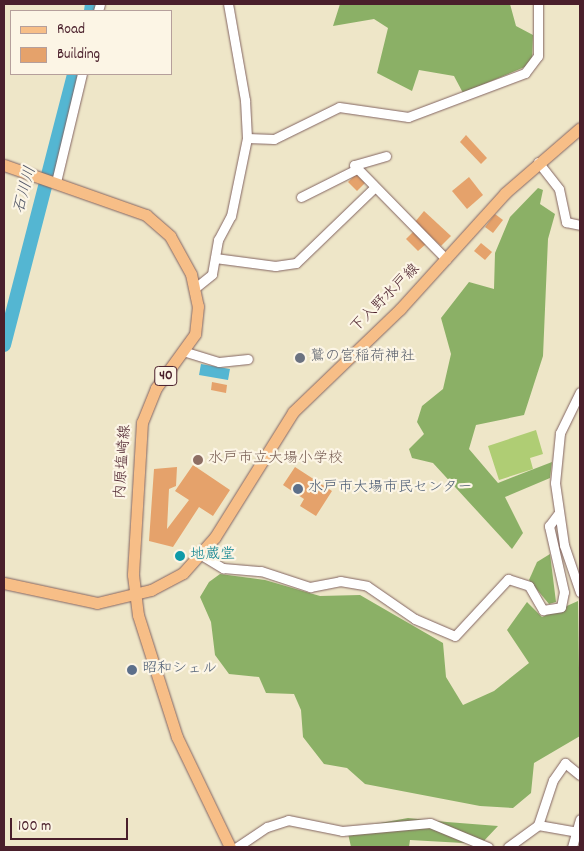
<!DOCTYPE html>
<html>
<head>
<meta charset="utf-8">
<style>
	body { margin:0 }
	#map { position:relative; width:584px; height:851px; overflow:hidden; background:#eee6c8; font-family:Dekko,"Klee One",sans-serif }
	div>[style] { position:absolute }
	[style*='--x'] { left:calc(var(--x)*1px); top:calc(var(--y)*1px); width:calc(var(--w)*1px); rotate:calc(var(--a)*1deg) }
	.green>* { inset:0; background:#afcd74 }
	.forest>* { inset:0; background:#8bb066 }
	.water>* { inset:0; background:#54b6d2 }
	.river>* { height:14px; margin:-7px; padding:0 7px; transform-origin:7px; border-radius:7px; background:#54b6d2 }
	.building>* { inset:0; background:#e5a26b }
	.roads { filter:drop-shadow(0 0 1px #836562) drop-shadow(0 0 1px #836562) }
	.minor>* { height:9px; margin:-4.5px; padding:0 4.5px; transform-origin:4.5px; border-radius:4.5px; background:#fff }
	.major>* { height:11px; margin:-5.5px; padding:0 5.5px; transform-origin:5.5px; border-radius:5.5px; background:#f7be87 }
	.dots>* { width:14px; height:14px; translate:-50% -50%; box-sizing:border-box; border:2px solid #fcf5e5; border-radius:50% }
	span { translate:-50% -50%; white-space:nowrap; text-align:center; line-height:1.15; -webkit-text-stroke:4.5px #fcf5e5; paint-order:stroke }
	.shield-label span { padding:1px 4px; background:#fcf5e5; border:1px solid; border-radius:4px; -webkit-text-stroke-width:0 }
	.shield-label { font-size:14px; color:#4a1f2b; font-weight:700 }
	.street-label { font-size:15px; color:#4a1f2b }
	.worship-label { font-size:15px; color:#5b616d }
	.left { translate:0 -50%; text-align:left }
	.education-label { font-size:15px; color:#785e54 }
	.service-label { font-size:15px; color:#4e5e75 }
	.culture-label { font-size:15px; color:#0d838f }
	.water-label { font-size:16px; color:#4e5465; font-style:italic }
	.frame { position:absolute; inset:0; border:5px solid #4a1f2b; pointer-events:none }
	.legend { position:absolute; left:10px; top:10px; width:162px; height:65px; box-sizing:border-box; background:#fcf5e5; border:1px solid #b59f9b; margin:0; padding:6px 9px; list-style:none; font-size:15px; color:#4a1f2b }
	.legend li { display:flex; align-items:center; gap:10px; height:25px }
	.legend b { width:25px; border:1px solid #b59f9b }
	.scale { position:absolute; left:10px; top:818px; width:118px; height:22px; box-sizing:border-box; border:2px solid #4a1f2b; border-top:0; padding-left:6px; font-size:15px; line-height:18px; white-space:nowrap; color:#4a1f2b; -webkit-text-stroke:4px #fcf5e5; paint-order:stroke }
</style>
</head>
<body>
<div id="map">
	<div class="green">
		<i style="clip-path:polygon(536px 430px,543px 454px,530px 458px,533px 469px,499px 480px,488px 446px)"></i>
	</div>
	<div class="forest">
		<i style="clip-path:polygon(340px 4px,510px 4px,516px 26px,533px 35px,532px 64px,463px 93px,454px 76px,419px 70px,412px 91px,377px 73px,388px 28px,374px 19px,333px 26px)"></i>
		<i style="clip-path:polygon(538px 188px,543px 190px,540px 204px,555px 214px,548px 239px,543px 356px,524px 415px,476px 425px,469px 449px,498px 483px,552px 462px,550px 478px,505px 497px,523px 533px,512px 549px,433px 463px,412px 458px,409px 449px,424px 434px,417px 422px,422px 406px,443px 389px,451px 354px,441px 318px,469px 282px,494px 289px,495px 253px,510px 217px)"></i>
		<i style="clip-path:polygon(550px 554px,556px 602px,549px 604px,529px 580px,537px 562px)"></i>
		<i style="clip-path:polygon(220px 574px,265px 580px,320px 596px,360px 595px,443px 643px,446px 677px,463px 705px,494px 691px,529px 663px,507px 630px,527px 602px,542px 617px,578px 601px,580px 736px,534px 763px,531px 793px,513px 808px,480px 806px,365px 784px,347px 768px,324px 764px,303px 737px,301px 710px,294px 694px,266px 693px,259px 677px,229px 674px,215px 655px,211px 622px,200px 597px,209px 582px)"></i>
		<i style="clip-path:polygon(408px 818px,447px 822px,498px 826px,481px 844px,410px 840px,409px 847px,351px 847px,347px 829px)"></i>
	</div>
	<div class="water">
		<i style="clip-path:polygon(201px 364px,230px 369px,228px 380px,199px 375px)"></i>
	</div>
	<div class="river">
		<i style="--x:91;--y:11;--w:7;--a:-82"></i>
		<i style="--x:4;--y:345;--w:280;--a:-75.5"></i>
	</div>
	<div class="building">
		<i style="clip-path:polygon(466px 135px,487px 158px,481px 164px,460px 142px)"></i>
		<i style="clip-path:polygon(356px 174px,365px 183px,357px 191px,348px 182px)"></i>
		<i style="clip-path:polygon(469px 177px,483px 195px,467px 209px,452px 191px)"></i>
		<i style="clip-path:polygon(424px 211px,451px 236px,441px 246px,415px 222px)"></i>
		<i style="clip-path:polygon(495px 214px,503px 220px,493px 233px,485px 227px)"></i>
		<i style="clip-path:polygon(414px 231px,426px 244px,418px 251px,406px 239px)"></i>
		<i style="clip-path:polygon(481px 243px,492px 252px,485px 260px,474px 251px)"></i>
		<i style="clip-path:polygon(212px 382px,227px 385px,226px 393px,211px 390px)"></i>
		<i style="clip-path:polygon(193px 465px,230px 490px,213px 516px,199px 507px,173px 547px,149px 541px,154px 469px,177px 467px,176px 486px,169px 489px,167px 529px,189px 500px,175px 491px)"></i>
		<i style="clip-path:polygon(295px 467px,332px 491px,316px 516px,300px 506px,304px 499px,283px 485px)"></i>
	</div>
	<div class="roads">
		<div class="minor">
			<i style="--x:98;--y:11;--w:7;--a:-74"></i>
			<i style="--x:247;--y:138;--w:27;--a:2"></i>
			<i style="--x:274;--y:139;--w:72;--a:-26.2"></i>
			<i style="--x:339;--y:107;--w:70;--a:8.2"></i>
			<i style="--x:408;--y:117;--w:125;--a:-20.6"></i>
			<i style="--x:525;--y:73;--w:21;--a:-53"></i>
			<i style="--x:538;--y:56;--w:52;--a:-90"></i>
			<i style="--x:386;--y:156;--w:33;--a:164"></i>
			<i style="--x:354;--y:165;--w:132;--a:45.6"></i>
			<i style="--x:538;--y:162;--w:34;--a:52"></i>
			<i style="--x:559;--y:189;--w:34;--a:78"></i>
			<i style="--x:566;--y:222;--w:14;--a:12"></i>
			<i style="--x:56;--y:182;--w:111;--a:-76.5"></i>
			<i style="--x:301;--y:197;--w:63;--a:-26.6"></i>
			<i style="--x:215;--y:258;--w:61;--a:7.6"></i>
			<i style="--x:275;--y:266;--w:21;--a:-8"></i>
			<i style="--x:296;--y:263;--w:107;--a:-43.9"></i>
			<i style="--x:195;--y:288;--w:22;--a:-39"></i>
			<i style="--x:212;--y:274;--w:35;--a:-80"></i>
			<i style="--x:218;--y:240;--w:27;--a:-62"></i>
			<i style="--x:231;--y:216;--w:80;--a:-78.4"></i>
			<i style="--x:247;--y:138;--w:38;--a:-93"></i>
			<i style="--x:245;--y:100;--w:97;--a:-100"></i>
			<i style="--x:186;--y:352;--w:34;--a:17"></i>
			<i style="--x:219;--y:362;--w:29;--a:-6"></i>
			<i style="--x:580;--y:392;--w:46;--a:116"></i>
			<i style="--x:560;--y:433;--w:50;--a:95.7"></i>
			<i style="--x:555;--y:483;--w:63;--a:81.7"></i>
			<i style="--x:564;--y:545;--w:50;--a:71.2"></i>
			<i style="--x:201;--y:555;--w:26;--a:31"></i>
			<i style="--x:223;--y:568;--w:38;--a:5"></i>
			<i style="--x:261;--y:571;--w:52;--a:18.1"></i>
			<i style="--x:310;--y:587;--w:31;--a:-11"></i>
			<i style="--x:340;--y:581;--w:27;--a:10"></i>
			<i style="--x:367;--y:586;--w:58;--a:34.5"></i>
			<i style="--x:415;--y:619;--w:43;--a:23"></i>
			<i style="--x:455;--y:636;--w:78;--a:-47.1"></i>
			<i style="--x:508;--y:579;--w:22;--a:18"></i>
			<i style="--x:529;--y:586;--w:28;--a:60"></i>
			<i style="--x:543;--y:610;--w:18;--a:-9"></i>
			<i style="--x:561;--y:607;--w:15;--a:-79"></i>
			<i style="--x:564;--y:592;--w:68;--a:-102.8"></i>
			<i style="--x:549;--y:526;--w:15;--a:-53"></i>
			<i style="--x:538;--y:825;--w:47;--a:-71.6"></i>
			<i style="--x:553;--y:780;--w:21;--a:-55"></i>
			<i style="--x:565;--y:763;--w:19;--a:39"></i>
			<i style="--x:237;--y:847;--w:36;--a:-34"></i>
			<i style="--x:267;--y:827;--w:22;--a:-18"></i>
			<i style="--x:288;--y:820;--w:55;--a:11.5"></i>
			<i style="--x:342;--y:831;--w:88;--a:-5.2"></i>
			<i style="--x:430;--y:823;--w:63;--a:22.5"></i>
			<i style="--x:508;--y:847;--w:37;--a:-36"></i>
			<i style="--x:538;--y:825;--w:39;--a:10"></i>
			<i style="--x:572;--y:847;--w:29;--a:-74"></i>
		</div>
		<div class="major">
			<i style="--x:4;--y:165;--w:151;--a:19.4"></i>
			<i style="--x:146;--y:215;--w:32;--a:41"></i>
			<i style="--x:170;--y:236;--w:43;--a:61.1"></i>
			<i style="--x:191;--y:274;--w:33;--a:78"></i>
			<i style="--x:198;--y:306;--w:28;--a:96"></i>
			<i style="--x:195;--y:334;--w:67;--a:125.8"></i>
			<i style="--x:156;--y:388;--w:37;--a:112"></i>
			<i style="--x:142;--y:422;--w:153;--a:93.4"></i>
			<i style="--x:133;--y:575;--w:40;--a:82.9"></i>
			<i style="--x:138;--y:615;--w:128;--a:72.3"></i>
			<i style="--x:177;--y:737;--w:122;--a:64.3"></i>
			<i style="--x:4;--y:583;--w:95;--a:12.1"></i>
			<i style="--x:97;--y:603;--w:56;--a:-13.5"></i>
			<i style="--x:151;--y:590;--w:36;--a:-28"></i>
			<i style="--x:183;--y:573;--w:48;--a:-48.4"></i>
			<i style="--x:215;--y:537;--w:147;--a:-58"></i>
			<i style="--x:293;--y:412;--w:149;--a:-43.9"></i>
			<i style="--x:400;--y:309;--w:156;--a:-47.8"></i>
			<i style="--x:505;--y:193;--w:99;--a:-40.9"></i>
		</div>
	</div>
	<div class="dots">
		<i style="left:300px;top:358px;background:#6b7280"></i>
		<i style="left:198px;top:460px;background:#8d6e63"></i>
		<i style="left:298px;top:489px;background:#5c6f8a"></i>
		<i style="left:180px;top:556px;background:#0f9aa8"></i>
		<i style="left:132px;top:670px;background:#5c6f8a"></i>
	</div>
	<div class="shield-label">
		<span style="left:166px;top:376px">40</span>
	</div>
	<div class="street-label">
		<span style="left:386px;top:299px;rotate:-45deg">下入野水戸線</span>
		<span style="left:124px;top:462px;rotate:-86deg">内原塩崎線</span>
	</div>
	<div class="worship-label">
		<span class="left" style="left:310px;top:358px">鷲の宮稲荷神社</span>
	</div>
	<div class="education-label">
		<span class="left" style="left:208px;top:460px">水戸市立大場小学校</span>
	</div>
	<div class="service-label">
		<span class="left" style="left:308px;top:489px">水戸市大場市民センター</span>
		<span class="left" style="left:142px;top:670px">昭和シェル</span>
	</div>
	<div class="culture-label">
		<span class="left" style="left:190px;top:556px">地蔵堂</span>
	</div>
	<div class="water-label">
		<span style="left:26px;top:190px;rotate:-75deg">石川川</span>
	</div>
	<div class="frame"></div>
	<ul class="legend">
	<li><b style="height:6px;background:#f7be87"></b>Road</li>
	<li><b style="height:14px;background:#e5a26b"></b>Building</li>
	</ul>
	<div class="scale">100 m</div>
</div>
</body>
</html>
